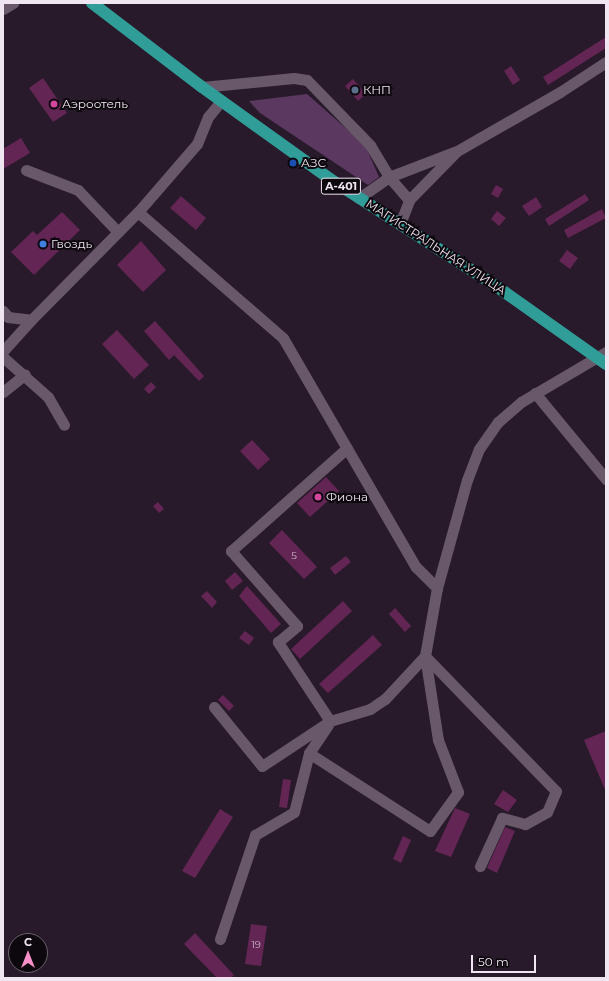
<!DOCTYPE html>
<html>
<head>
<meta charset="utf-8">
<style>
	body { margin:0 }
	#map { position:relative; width:609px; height:981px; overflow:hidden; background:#281a2a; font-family:Montserrat,sans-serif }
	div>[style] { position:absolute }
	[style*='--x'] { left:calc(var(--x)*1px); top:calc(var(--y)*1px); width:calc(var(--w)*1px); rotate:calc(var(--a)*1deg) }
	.green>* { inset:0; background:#5b385f }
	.building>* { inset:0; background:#632554 }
	.minor>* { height:11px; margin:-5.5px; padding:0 5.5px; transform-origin:5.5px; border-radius:5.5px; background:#69576a }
	.major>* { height:12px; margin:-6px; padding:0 6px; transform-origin:6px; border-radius:6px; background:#309d98 }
	.dots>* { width:11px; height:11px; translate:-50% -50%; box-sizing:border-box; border:2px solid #0d070e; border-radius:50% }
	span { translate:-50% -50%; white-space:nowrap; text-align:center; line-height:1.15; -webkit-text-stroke:4px #0d070e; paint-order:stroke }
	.number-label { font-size:10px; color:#cdb6ca }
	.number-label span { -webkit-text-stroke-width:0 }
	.shield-label span { padding:1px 3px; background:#0d070e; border:1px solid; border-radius:3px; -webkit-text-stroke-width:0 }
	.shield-label { font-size:11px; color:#f0e6f1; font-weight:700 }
	.poi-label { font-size:12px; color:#f0e6f1 }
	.left { translate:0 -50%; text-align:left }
	.street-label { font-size:12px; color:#f0e6f1 }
	.frame { position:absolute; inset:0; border:4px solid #f0e6f1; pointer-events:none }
	.north { position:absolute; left:8px; top:933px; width:40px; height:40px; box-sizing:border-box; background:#0d070e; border:1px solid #686069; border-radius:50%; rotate:0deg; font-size:11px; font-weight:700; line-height:16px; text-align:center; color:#f0e6f1 }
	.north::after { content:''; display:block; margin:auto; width:14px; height:18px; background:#f98fc8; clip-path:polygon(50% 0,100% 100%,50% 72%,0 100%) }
	.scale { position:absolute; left:471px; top:955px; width:65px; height:18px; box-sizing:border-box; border:2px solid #f0e6f1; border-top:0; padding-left:5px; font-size:12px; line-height:14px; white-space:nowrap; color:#f0e6f1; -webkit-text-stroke:3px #0d070e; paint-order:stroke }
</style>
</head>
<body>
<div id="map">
	<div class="green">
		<i style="clip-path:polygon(307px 94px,365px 145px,379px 177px,368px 185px,260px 113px,249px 101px)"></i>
	</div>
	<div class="building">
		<i style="clip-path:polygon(606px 37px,606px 48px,548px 85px,543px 77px)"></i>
		<i style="clip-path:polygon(511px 66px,520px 80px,513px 85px,504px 71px)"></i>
		<i style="clip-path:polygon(43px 78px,67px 113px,53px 122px,29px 88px)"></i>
		<i style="clip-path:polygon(353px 79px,366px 94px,358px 101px,345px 86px)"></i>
		<i style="clip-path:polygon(21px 138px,30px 153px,3px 169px,3px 149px)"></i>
		<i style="clip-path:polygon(496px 185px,503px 189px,498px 198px,491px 194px)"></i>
		<i style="clip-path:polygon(585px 194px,589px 200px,549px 226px,545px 219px)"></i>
		<i style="clip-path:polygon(181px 196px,206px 218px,196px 230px,170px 208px)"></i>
		<i style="clip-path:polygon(536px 197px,542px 207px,529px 216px,522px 206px)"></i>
		<i style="clip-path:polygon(602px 209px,606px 218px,568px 238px,564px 230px)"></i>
		<i style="clip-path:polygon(497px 211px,506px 218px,499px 226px,491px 219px)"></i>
		<i style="clip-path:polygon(62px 212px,80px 230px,34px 275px,11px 252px,33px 231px,37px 235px)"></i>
		<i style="clip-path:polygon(141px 241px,166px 270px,143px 292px,117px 265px)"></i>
		<i style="clip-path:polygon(567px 250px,578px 258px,570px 269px,559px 261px)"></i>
		<i style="clip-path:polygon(155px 321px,204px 376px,199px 381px,174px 355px,169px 360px,144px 331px)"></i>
		<i style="clip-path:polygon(117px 330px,149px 365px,134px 379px,102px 344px)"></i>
		<i style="clip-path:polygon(151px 382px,156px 387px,149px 394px,144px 389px)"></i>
		<i style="clip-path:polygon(252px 440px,270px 459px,258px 470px,240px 451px)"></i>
		<i style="clip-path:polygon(326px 477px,339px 491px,310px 517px,297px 503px)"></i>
		<i style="clip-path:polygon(158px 502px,164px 509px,159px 513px,153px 506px)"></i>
		<i style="clip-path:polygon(282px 530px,317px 567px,304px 579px,269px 543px)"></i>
		<i style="clip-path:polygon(346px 556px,351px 562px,335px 575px,330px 568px)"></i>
		<i style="clip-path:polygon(235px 572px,243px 581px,232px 590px,225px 581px)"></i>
		<i style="clip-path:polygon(247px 586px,281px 624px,271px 633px,239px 596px)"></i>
		<i style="clip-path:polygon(207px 591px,217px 602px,212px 608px,201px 596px)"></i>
		<i style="clip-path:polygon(343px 601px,352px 611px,300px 659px,291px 649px)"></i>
		<i style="clip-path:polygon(395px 608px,411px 626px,405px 632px,389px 614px)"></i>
		<i style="clip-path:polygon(245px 631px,254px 638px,249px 645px,239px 638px)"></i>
		<i style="clip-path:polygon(373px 635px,382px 645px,328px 693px,319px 684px)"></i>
		<i style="clip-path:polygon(223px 695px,234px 706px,229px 711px,218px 700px)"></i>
		<i style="clip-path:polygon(606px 731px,606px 792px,584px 740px)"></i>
		<i style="clip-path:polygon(283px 779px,291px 780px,287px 808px,279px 807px)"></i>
		<i style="clip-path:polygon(503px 790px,517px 800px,508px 812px,494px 804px)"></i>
		<i style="clip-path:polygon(455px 808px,470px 814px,451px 857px,435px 851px)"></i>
		<i style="clip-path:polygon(220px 809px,233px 817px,195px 878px,182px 871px)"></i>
		<i style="clip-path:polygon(505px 827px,515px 831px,497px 873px,487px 868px)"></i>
		<i style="clip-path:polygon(403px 836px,411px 840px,401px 863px,393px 859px)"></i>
		<i style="clip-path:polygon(251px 924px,267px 926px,261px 966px,245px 964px)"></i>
		<i style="clip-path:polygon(195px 933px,234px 975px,231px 978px,217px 978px,184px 944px)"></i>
	</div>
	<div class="minor">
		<i style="--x:3;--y:9;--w:12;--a:-31"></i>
		<i style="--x:202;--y:87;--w:92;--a:-5.6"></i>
		<i style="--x:294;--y:78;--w:13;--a:9"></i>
		<i style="--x:307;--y:80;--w:91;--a:45.9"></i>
		<i style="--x:370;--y:145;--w:37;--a:59"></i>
		<i style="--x:389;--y:177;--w:30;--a:49"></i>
		<i style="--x:26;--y:170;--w:56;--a:21"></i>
		<i style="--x:78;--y:190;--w:58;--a:46.4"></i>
		<i style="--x:359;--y:198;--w:37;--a:-35"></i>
		<i style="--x:389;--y:177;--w:70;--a:-21"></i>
		<i style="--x:138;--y:212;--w:192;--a:41"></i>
		<i style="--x:283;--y:338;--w:265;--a:59.9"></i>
		<i style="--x:416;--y:567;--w:30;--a:45"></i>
		<i style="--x:400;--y:224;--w:26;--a:-69"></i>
		<i style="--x:409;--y:200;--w:69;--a:-45.6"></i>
		<i style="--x:457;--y:151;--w:119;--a:-29.8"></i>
		<i style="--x:560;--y:92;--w:55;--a:-33.1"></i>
		<i style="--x:3;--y:311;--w:8;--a:50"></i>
		<i style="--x:8;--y:317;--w:23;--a:7"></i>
		<i style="--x:31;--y:320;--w:152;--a:-45.3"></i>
		<i style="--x:138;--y:212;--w:90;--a:-49.1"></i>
		<i style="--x:197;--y:144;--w:29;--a:-68"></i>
		<i style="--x:208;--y:117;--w:21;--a:-51"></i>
		<i style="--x:3;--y:351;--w:42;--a:-47.9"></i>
		<i style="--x:3;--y:357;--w:60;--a:41.6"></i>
		<i style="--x:48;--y:397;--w:32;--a:60"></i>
		<i style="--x:3;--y:392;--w:28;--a:-39"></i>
		<i style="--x:535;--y:393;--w:112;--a:50.5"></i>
		<i style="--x:425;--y:656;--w:188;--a:45.9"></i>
		<i style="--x:556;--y:791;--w:23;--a:113"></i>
		<i style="--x:547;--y:812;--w:25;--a:151"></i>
		<i style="--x:525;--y:824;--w:24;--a:-165"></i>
		<i style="--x:502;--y:818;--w:53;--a:114.6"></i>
		<i style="--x:214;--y:707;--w:76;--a:50.9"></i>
		<i style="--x:262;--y:766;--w:82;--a:-33.5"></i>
		<i style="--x:330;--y:721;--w:42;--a:-16.7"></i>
		<i style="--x:370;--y:709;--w:18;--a:-34"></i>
		<i style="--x:385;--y:699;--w:59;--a:-47.1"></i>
		<i style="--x:425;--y:656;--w:69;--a:-80"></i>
		<i style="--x:437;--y:588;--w:112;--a:-74.5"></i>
		<i style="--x:467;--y:480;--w:33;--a:-69"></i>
		<i style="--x:479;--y:449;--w:33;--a:-55"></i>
		<i style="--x:498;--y:422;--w:30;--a:-41"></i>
		<i style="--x:521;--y:402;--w:99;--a:-30.5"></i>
		<i style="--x:330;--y:721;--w:95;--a:-123.4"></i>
		<i style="--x:278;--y:642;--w:25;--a:-40"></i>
		<i style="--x:297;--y:626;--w:100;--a:-131.3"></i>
		<i style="--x:231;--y:551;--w:155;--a:-41.6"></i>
		<i style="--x:328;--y:725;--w:34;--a:124"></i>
		<i style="--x:309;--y:753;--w:144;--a:32.8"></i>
		<i style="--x:430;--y:831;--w:48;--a:-54.3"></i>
		<i style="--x:458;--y:792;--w:56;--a:-111"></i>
		<i style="--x:438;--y:740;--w:85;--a:-98.8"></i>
		<i style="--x:220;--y:939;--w:110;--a:-71.4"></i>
		<i style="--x:255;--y:835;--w:45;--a:-30.5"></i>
		<i style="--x:294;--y:812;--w:61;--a:-75.7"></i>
	</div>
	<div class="major">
		<i style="--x:92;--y:3;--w:138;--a:37.4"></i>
		<i style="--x:202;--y:87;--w:158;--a:35.7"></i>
		<i style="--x:330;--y:179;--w:197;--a:32.8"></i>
		<i style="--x:496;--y:286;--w:135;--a:35.3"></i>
	</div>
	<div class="dots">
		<i style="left:355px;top:90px;background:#5c6f8a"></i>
		<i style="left:54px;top:104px;background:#d1479c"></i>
		<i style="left:293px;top:163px;background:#1a4fb4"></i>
		<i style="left:43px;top:244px;background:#3f7fe0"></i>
		<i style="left:318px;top:497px;background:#d1479c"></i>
	</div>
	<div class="number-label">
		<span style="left:294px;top:556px">5</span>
		<span style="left:256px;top:945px">19</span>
	</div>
	<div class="shield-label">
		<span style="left:341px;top:186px">А-401</span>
	</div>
	<div class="poi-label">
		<span class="left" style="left:363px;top:90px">КНП</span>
		<span class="left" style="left:62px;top:104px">Аэроотель</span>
		<span class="left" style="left:301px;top:163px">АЗС</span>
		<span class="left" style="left:51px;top:244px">Гвоздь</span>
		<span class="left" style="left:326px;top:497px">Фиона</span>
	</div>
	<div class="street-label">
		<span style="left:436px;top:247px;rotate:33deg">МАГИСТРАЛЬНАЯ УЛИЦА</span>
	</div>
	<div class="frame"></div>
	<div class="north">С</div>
	<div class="scale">50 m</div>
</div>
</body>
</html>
